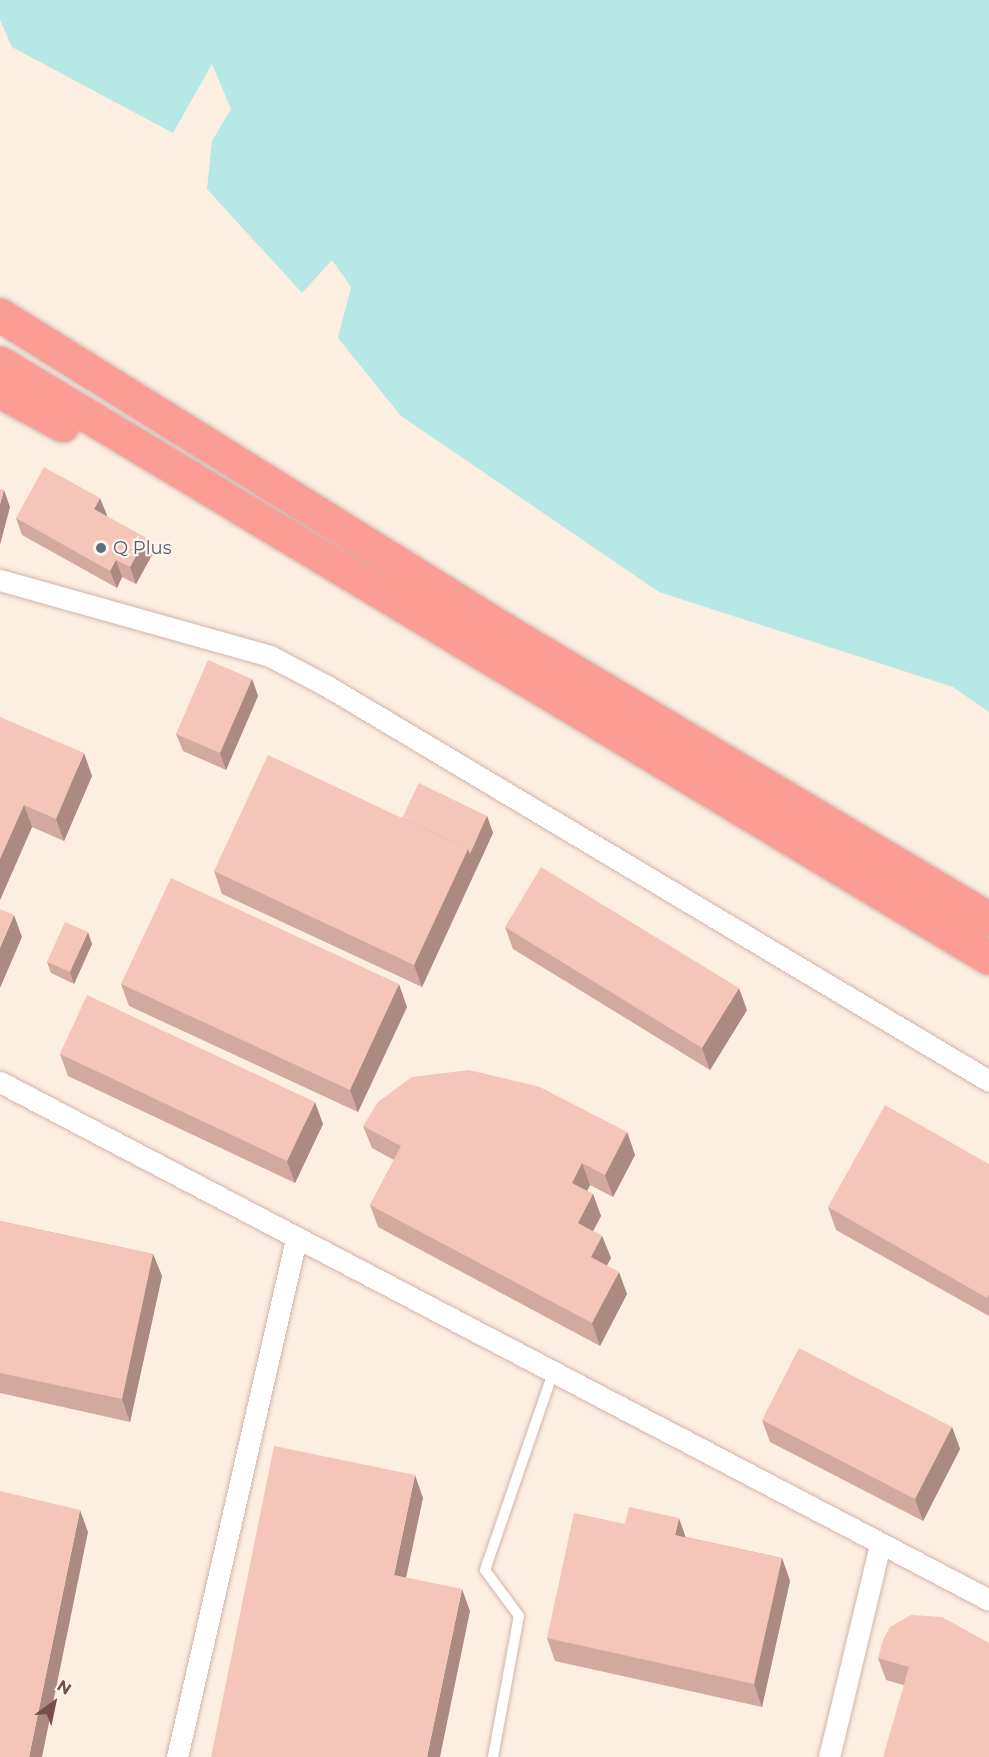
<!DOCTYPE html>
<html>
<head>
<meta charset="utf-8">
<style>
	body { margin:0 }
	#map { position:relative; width:989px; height:1757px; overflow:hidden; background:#fdeee2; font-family:Montserrat,sans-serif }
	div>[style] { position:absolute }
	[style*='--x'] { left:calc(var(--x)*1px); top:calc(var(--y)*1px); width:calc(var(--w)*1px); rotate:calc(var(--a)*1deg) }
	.water>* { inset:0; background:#b6e8e6 }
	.roads { filter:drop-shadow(0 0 2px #d1b5ab) drop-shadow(0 0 2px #d1b5ab) }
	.lane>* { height:10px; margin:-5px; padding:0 5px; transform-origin:5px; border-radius:5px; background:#fff }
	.street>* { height:21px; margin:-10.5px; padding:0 10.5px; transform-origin:10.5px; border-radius:10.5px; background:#fff }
	.highway>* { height:33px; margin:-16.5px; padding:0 16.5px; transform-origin:16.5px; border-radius:16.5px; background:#fb9d95 }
	.wall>* { inset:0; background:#d2a99e }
	.shaded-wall>* { inset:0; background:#ab8a81 }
	.building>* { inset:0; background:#f4c5b8 }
	.dots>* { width:16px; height:16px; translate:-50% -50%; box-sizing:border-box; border:3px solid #fff3ea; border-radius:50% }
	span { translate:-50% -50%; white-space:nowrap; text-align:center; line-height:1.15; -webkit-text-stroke:4.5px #fff3ea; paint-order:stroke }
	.service-label { font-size:18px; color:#4e5e75 }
	.left { translate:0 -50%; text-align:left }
	.north { position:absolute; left:24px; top:1673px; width:60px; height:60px; -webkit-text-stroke:4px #fff3ea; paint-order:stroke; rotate:33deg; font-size:16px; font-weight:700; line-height:24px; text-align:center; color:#774f47 }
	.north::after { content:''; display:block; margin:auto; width:21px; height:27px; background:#774f47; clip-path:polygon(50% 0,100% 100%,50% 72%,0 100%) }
</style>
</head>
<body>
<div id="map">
	<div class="water">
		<i style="clip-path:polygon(0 0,989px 0,989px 712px,953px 687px,659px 592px,401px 416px,338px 338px,351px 287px,332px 260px,302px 293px,207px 189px,212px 141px,231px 109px,212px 64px,173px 133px,12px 47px,0 20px)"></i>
	</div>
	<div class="roads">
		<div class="lane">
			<i style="--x:493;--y:1757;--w:143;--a:-79.6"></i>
			<i style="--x:519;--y:1616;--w:57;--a:-126.5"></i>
			<i style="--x:485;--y:1570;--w:208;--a:-71"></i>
		</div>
		<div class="street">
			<i style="--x:0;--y:580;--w:280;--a:15.7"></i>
			<i style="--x:270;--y:656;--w:64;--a:27.8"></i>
			<i style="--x:327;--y:686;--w:771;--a:30.82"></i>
			<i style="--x:0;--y:1082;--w:1116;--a:27.64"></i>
			<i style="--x:177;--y:1757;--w:531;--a:-77.06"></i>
			<i style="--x:829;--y:1757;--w:219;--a:-76.5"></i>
		</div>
		<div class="highway">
			<i style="--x:0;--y:315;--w:605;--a:31.96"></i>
			<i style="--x:513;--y:635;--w:554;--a:30.82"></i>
			<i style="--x:0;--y:363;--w:1154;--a:31.03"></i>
			<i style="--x:0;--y:391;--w:71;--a:28.7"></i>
		</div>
	</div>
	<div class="wall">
		<i style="clip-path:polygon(107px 515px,106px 516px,146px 538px,152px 555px,136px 584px,122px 577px,117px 588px,22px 535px,16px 518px)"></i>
		<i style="clip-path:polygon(252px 679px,258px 696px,226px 770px,183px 751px,176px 734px)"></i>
		<i style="clip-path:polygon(0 717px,92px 776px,64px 841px,32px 827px,0 900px)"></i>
		<i style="clip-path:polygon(487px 816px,493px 833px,422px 987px,222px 894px,214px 871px,402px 818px)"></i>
		<i style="clip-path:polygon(505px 927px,747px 1010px,710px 1070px,513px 949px)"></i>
		<i style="clip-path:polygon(92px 944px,74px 984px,51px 973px,47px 962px)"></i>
		<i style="clip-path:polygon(121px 984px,407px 1007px,358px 1112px,129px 1006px)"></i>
		<i style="clip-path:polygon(60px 1054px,323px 1124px,295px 1183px,68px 1076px)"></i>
		<i style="clip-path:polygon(363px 1126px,627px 1132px,635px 1155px,613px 1197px,590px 1185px,587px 1191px,593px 1194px,601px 1216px,593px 1231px,602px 1236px,611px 1258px,607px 1265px,627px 1294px,600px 1346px,378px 1227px,370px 1205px,394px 1160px,372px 1148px)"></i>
		<i style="clip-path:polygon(989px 1164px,989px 1316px,836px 1230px,828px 1207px)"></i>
		<i style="clip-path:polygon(0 1221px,153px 1254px,162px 1276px,130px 1422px,0 1393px)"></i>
		<i style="clip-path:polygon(762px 1420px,952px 1427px,960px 1449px,923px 1521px,770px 1442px)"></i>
		<i style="clip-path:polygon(686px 1537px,782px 1558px,790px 1581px,762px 1707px,555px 1661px,547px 1638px)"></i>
		<i style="clip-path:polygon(989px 1643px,903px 1685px,886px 1680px,878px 1658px)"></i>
	</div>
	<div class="shaded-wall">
		<i style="clip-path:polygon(4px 490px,10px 507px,0 545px,0 504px)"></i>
		<i style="clip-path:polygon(100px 498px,107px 515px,100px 526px,94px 509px)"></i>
		<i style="clip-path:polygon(146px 538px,152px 555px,136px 584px,130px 567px)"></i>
		<i style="clip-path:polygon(116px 560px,122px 577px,117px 588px,110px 571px)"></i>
		<i style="clip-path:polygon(252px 679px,258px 696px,226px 770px,220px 753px)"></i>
		<i style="clip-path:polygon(84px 753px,92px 776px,64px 841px,56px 819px)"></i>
		<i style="clip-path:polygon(24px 805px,32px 827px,0 900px,0 859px)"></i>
		<i style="clip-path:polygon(487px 816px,493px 833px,422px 987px,414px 965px,468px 849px)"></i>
		<i style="clip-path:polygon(14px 915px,22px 937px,0 988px,0 948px)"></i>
		<i style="clip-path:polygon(88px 932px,92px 944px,74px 984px,70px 972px)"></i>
		<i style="clip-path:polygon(399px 984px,407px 1007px,358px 1112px,350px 1090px)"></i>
		<i style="clip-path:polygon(739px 988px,747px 1010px,710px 1070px,702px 1048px)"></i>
		<i style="clip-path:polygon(315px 1102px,323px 1124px,295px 1183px,287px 1161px)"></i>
		<i style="clip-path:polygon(627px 1132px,635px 1155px,613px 1197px,605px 1175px)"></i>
		<i style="clip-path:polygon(582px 1163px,590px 1185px,580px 1205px,572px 1183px)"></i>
		<i style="clip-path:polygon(593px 1194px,601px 1216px,586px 1245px,578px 1223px)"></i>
		<i style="clip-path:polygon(602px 1236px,611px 1258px,599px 1279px,591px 1257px)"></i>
		<i style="clip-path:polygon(153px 1254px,162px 1276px,130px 1422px,122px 1399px)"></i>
		<i style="clip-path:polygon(619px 1272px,627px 1294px,600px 1346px,592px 1323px)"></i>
		<i style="clip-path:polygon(952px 1427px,960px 1449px,923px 1521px,915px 1499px)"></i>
		<i style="clip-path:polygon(415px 1475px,423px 1498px,402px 1597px,394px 1575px)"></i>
		<i style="clip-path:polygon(80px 1510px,88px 1532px,42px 1757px,29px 1757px)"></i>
		<i style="clip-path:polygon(679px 1518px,687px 1541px,675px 1535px)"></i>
		<i style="clip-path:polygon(782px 1558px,790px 1581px,762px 1707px,754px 1684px)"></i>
		<i style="clip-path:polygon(462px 1589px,470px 1611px,440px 1757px,427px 1757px)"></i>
	</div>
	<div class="building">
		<i style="clip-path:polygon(44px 467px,100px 498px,94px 509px,146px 538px,130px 567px,116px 560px,110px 571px,16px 518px)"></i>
		<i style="clip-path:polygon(0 489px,4px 490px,0 504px)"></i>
		<i style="clip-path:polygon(208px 660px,252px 679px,220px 753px,176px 734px)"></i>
		<i style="clip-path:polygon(0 717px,84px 753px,56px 819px,24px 805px,0 859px)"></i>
		<i style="clip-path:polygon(268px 755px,468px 849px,414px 965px,214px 871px)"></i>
		<i style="clip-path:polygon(419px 783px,487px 816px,470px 854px,468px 849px,402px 818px)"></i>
		<i style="clip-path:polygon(541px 867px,739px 988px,702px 1048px,505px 927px)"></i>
		<i style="clip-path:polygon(171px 878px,399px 984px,350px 1090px,121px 984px)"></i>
		<i style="clip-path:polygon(0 909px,14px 915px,0 948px)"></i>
		<i style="clip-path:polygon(65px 922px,88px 932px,70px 972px,47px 962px)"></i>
		<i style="clip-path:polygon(87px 995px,315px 1102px,287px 1161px,60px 1054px)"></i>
		<i style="clip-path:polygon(469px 1070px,540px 1087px,627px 1132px,605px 1175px,582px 1163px,572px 1183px,593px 1194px,578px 1223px,602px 1236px,591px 1257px,619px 1272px,592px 1323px,370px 1205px,401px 1146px,363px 1126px,378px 1102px,412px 1077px)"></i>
		<i style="clip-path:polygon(885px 1105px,989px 1164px,989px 1294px,987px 1298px,828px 1207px)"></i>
		<i style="clip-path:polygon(0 1221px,153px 1254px,122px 1399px,0 1373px)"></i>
		<i style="clip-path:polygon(799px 1348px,952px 1427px,915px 1499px,762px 1420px)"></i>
		<i style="clip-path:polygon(274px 1446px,415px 1475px,394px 1575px,462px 1589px,427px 1757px,211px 1757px)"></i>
		<i style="clip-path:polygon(0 1491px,80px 1510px,29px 1757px,0 1757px)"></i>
		<i style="clip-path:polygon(629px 1507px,679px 1518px,675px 1535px,782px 1558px,754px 1684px,547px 1638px,574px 1513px,625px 1524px)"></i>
		<i style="clip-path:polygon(911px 1615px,942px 1617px,989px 1643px,989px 1757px,883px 1757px,909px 1667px,878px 1658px,883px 1640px,890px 1627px)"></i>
	</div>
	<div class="dots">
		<i style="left:101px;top:548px;background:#5c6f8a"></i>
	</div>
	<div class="service-label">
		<span class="left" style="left:113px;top:548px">Q Plus</span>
	</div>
	<div class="north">N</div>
</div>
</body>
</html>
